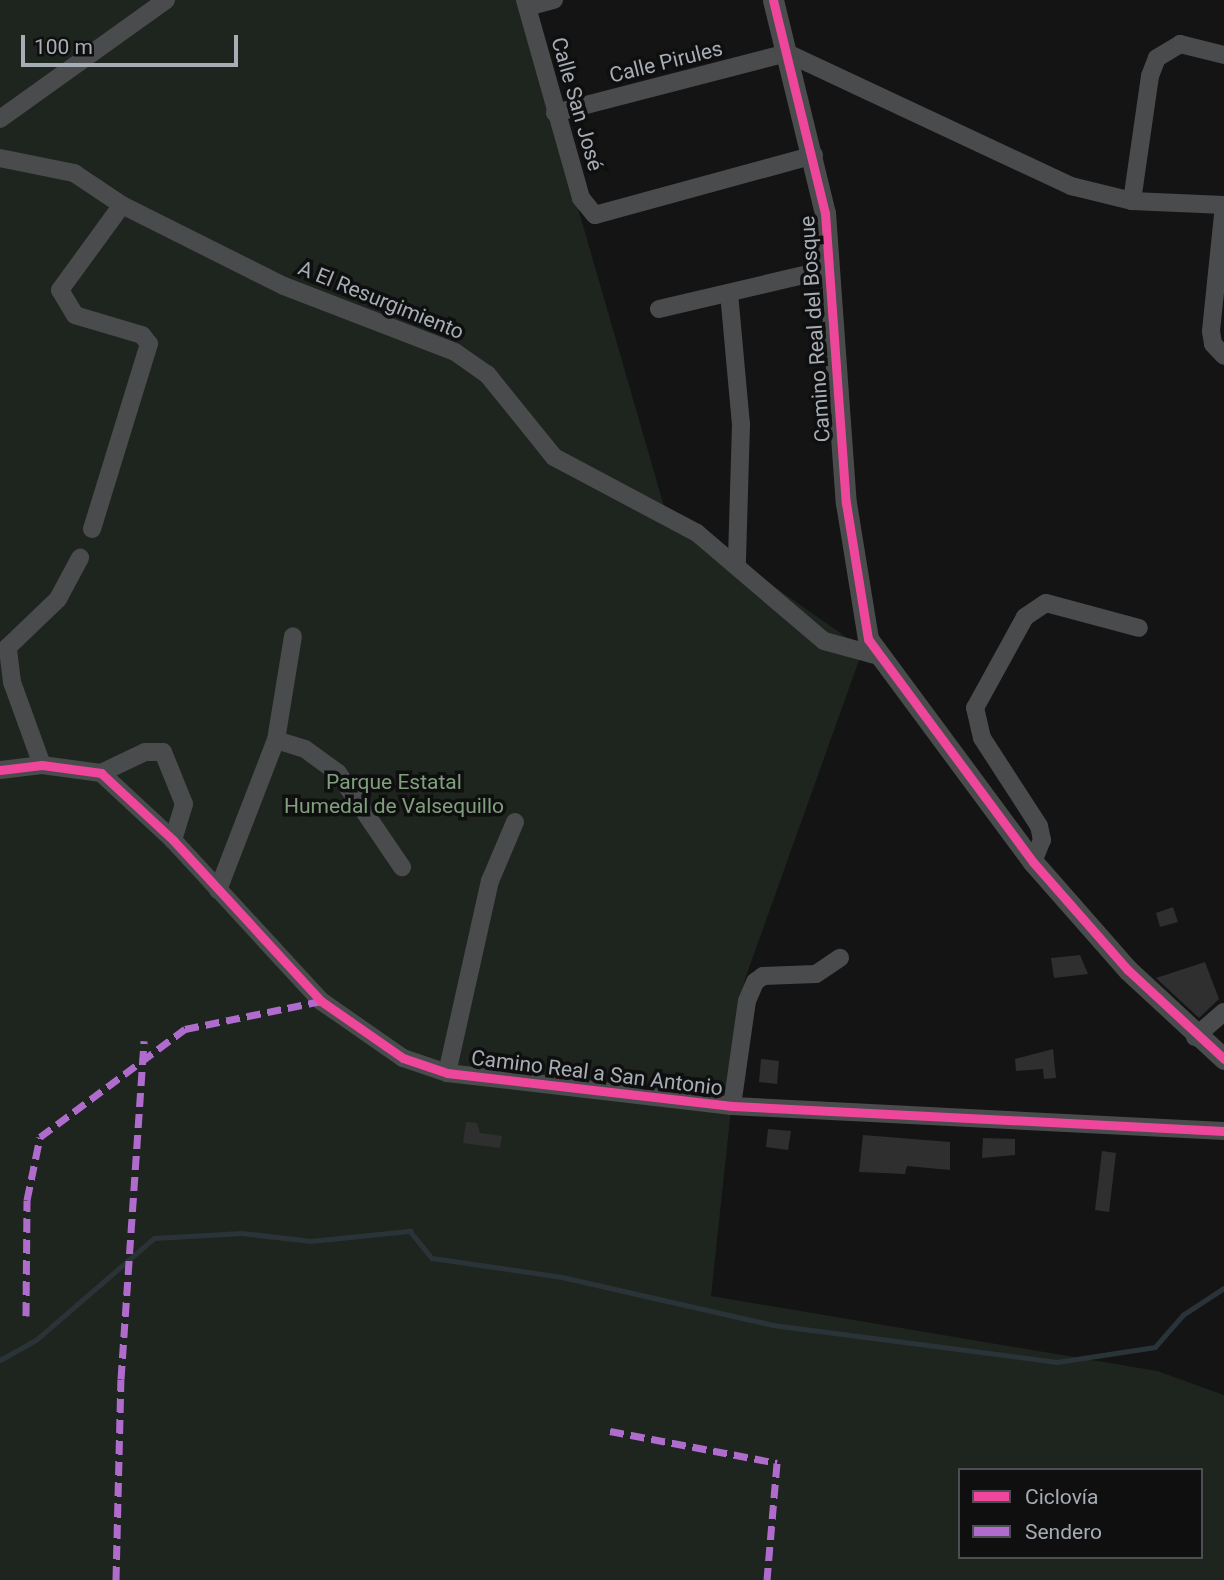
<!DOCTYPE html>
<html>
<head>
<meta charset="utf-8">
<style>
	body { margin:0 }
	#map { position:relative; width:1224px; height:1580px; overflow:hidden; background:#141415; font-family:Roboto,sans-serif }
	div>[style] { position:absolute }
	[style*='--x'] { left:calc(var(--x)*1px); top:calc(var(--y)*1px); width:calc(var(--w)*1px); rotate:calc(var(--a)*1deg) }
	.green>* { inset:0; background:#1e251f }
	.stream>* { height:4.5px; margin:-2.25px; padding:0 2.25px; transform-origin:2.25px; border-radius:2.25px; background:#2a3438 }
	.building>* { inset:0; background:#2f2f30 }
	.minor>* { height:18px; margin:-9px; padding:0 9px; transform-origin:9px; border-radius:9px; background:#494b4d }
	.tertiary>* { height:21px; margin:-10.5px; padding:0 10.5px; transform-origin:10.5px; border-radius:10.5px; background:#494b4d }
	.quiet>* { height:7px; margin-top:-3.5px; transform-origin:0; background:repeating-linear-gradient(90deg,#b06ccc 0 14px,transparent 0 21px) }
	.cycleway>* { height:9px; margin:-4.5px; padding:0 4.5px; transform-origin:4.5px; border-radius:4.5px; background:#ed469a }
	span { translate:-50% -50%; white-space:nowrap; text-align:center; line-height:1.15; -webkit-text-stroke:7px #0f0f10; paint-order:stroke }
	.street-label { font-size:21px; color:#a6adb5 }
	.park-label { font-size:21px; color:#80a07d }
	.legend { position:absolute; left:958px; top:1468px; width:245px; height:91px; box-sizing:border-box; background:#0f0f10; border:2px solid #4b4e52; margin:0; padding:9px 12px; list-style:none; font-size:21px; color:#a6adb5 }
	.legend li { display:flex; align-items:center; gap:14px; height:35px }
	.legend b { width:35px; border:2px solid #4b4e52 }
	.scale { position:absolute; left:21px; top:35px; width:217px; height:32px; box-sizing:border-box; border:4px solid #a6adb5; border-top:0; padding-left:9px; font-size:21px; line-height:24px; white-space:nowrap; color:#a6adb5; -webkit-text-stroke:5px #0f0f10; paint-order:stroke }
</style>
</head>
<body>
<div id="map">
	<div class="green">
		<i style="clip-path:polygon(evenodd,0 0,518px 0,665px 510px,863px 649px,745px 979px,711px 1296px,1157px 1371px,1224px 1395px,1224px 1580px,0 1580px,0 0,960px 1470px,1201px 1470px,1201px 1557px,960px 1557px,960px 1470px)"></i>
	</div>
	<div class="stream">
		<i style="--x:0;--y:1360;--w:41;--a:-29.1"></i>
		<i style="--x:36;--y:1340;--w:156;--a:-40.8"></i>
		<i style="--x:154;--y:1238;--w:88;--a:-3.3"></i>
		<i style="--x:242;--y:1233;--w:69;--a:6.6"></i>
		<i style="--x:311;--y:1241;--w:100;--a:-5.8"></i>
		<i style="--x:410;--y:1231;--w:35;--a:51"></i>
		<i style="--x:432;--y:1258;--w:131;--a:8.3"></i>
		<i style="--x:562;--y:1277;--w:216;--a:12.8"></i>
		<i style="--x:773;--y:1325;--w:286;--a:7.4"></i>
		<i style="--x:1057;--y:1362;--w:99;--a:-8.7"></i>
		<i style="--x:1155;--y:1347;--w:43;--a:-48.8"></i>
		<i style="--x:1183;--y:1315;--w:49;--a:-33.4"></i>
	</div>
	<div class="building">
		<i style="clip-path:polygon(1173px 907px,1178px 922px,1160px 927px,1156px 913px)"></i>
		<i style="clip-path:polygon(1080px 955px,1088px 974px,1054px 978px,1051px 958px)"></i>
		<i style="clip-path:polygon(1205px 962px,1219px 999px,1199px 1018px,1156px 978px)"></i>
		<i style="clip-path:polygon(1053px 1049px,1056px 1078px,1044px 1079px,1043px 1069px,1016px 1071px,1015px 1059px)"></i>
		<i style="clip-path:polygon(761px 1059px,779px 1061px,777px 1084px,759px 1082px)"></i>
		<i style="clip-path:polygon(466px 1122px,477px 1123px,480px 1133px,502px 1136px,500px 1148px,463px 1143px)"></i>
		<i style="clip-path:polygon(768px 1129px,791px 1131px,788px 1150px,766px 1147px)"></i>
		<i style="clip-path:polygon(863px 1135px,950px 1142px,950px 1170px,907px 1166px,905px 1174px,859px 1172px)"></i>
		<i style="clip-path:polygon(983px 1138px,1015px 1139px,1015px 1155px,982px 1158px)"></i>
		<i style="clip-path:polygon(1102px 1151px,1116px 1153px,1109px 1212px,1095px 1210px)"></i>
	</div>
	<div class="minor">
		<i style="--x:525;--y:0;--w:206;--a:74.2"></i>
		<i style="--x:581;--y:198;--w:22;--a:51"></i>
		<i style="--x:595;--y:215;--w:227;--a:-15.3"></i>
		<i style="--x:527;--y:7;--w:28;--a:-15"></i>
		<i style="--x:555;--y:113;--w:240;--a:-14.5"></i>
		<i style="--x:787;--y:53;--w:314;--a:25.1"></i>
		<i style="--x:1071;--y:186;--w:63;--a:13.8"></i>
		<i style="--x:1132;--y:201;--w:92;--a:2.5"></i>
		<i style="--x:1224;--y:205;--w:127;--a:95.9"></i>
		<i style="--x:1211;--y:331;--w:13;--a:81"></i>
		<i style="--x:1213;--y:344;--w:16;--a:47"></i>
		<i style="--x:0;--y:119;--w:204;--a:-35.6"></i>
		<i style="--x:0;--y:158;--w:76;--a:11.5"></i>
		<i style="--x:74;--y:173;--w:58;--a:33.7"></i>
		<i style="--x:122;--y:205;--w:181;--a:26.6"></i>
		<i style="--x:284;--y:286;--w:183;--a:21.1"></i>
		<i style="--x:455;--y:352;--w:39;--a:35"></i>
		<i style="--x:487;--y:374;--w:107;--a:51.1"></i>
		<i style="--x:554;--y:457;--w:162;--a:28"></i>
		<i style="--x:697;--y:533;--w:167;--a:40.4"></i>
		<i style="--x:824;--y:641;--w:57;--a:15.3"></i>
		<i style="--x:1132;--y:201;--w:126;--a:-81.8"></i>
		<i style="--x:1150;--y:76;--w:19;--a:-69"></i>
		<i style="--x:1157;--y:58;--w:27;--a:-31"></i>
		<i style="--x:1180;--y:44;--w:45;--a:14"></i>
		<i style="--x:729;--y:293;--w:132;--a:84.8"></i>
		<i style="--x:741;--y:424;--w:138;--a:91.7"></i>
		<i style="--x:659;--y:309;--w:176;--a:-13.2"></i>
		<i style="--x:92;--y:529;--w:194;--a:-72.9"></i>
		<i style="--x:149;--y:344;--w:11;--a:-128"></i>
		<i style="--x:142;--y:335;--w:70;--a:-163.4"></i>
		<i style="--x:75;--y:315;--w:29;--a:-121"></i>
		<i style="--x:60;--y:290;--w:105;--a:-53.9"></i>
		<i style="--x:276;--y:740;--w:30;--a:17"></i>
		<i style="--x:305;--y:749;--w:41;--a:36"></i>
		<i style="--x:338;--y:773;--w:114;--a:55.8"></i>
		<i style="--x:42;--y:765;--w:88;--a:-109.9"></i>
		<i style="--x:12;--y:682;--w:35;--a:-97"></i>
		<i style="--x:8;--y:647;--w:69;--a:-43.8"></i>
		<i style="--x:58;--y:599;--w:47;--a:-61.8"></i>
		<i style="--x:0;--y:770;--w:42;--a:-6.8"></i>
		<i style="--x:42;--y:765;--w:60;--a:7.7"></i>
		<i style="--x:101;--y:773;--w:98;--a:42.9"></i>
		<i style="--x:173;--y:840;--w:219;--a:47.4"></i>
		<i style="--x:321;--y:1001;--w:100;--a:34.8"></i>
		<i style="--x:403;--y:1058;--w:46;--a:18.8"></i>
		<i style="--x:447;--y:1073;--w:287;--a:6.6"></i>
		<i style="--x:732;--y:1106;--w:493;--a:2.9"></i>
		<i style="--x:101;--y:773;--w:49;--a:-25.5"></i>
		<i style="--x:145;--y:752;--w:18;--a:0"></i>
		<i style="--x:163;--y:752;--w:56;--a:68"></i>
		<i style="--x:184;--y:804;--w:38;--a:107"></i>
		<i style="--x:1033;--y:862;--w:24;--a:-68"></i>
		<i style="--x:1042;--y:840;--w:14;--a:-102"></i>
		<i style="--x:1039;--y:826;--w:105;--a:-122.9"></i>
		<i style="--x:982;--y:738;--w:31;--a:-103"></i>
		<i style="--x:975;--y:708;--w:104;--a:-61.2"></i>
		<i style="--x:1025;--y:617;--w:25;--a:-34"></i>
		<i style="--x:1046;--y:603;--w:96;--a:15"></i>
		<i style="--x:218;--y:890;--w:161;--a:-68.9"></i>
		<i style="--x:276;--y:740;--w:105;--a:-80.7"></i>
		<i style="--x:1195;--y:1037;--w:38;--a:-41"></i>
		<i style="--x:447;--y:1073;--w:197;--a:-77.4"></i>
		<i style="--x:490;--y:881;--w:64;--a:-67"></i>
		<i style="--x:732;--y:1106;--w:106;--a:-81.9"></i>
		<i style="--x:747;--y:1001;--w:21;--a:-67"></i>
		<i style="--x:755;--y:982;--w:10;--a:-37"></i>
		<i style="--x:763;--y:976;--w:53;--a:-2.2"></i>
		<i style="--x:816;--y:974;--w:29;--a:-34"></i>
	</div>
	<div class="tertiary">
		<i style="--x:773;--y:0;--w:219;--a:76.3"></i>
		<i style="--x:825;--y:213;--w:291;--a:85.9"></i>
		<i style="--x:846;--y:503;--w:138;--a:80.8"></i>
		<i style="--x:868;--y:639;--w:277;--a:53.5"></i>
		<i style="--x:1033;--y:862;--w:144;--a:48.7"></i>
		<i style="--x:1128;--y:970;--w:131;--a:42.8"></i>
	</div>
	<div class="quiet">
		<i style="--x:26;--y:1316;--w:116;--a:-89.5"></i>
		<i style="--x:27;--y:1200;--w:64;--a:-78.3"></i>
		<i style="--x:40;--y:1137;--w:181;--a:-36.7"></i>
		<i style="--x:185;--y:1029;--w:139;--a:-11.6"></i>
		<i style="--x:610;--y:1431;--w:170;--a:10.8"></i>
		<i style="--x:777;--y:1463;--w:117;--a:94.9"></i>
		<i style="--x:116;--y:1580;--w:201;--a:-88.6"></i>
		<i style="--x:121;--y:1379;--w:339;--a:-86.1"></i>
	</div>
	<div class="cycleway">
		<i style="--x:773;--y:0;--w:219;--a:76.3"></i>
		<i style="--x:825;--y:213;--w:291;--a:85.9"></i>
		<i style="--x:846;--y:503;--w:138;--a:80.8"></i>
		<i style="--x:868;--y:639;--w:277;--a:53.5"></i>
		<i style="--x:1033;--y:862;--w:144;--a:48.7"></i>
		<i style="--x:1128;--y:970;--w:131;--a:42.8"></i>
		<i style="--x:0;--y:770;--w:42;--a:-6.8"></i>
		<i style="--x:42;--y:765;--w:60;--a:7.7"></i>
		<i style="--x:101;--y:773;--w:98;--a:42.9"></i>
		<i style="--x:173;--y:840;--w:219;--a:47.4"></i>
		<i style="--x:321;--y:1001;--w:100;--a:34.8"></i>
		<i style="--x:403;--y:1058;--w:46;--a:18.8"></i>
		<i style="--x:447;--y:1073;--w:287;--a:6.6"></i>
		<i style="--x:732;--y:1106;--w:493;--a:2.9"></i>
	</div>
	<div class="street-label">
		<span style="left:666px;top:62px;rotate:-14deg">Calle Pirules</span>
		<span style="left:577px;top:104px;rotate:74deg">Calle San José</span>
		<span style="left:381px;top:300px;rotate:22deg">A El Resurgimiento</span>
		<span style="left:815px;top:329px;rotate:-94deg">Camino Real del Bosque</span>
		<span style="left:597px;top:1073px;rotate:7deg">Camino Real a San Antonio</span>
	</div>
	<div class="park-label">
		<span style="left:394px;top:794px">Parque Estatal<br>Humedal de Valsequillo</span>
	</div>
	<ul class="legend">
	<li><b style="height:9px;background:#ed469a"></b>Ciclovía</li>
	<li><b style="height:9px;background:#b06ccc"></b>Sendero</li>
	</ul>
	<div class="scale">100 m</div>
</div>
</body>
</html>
